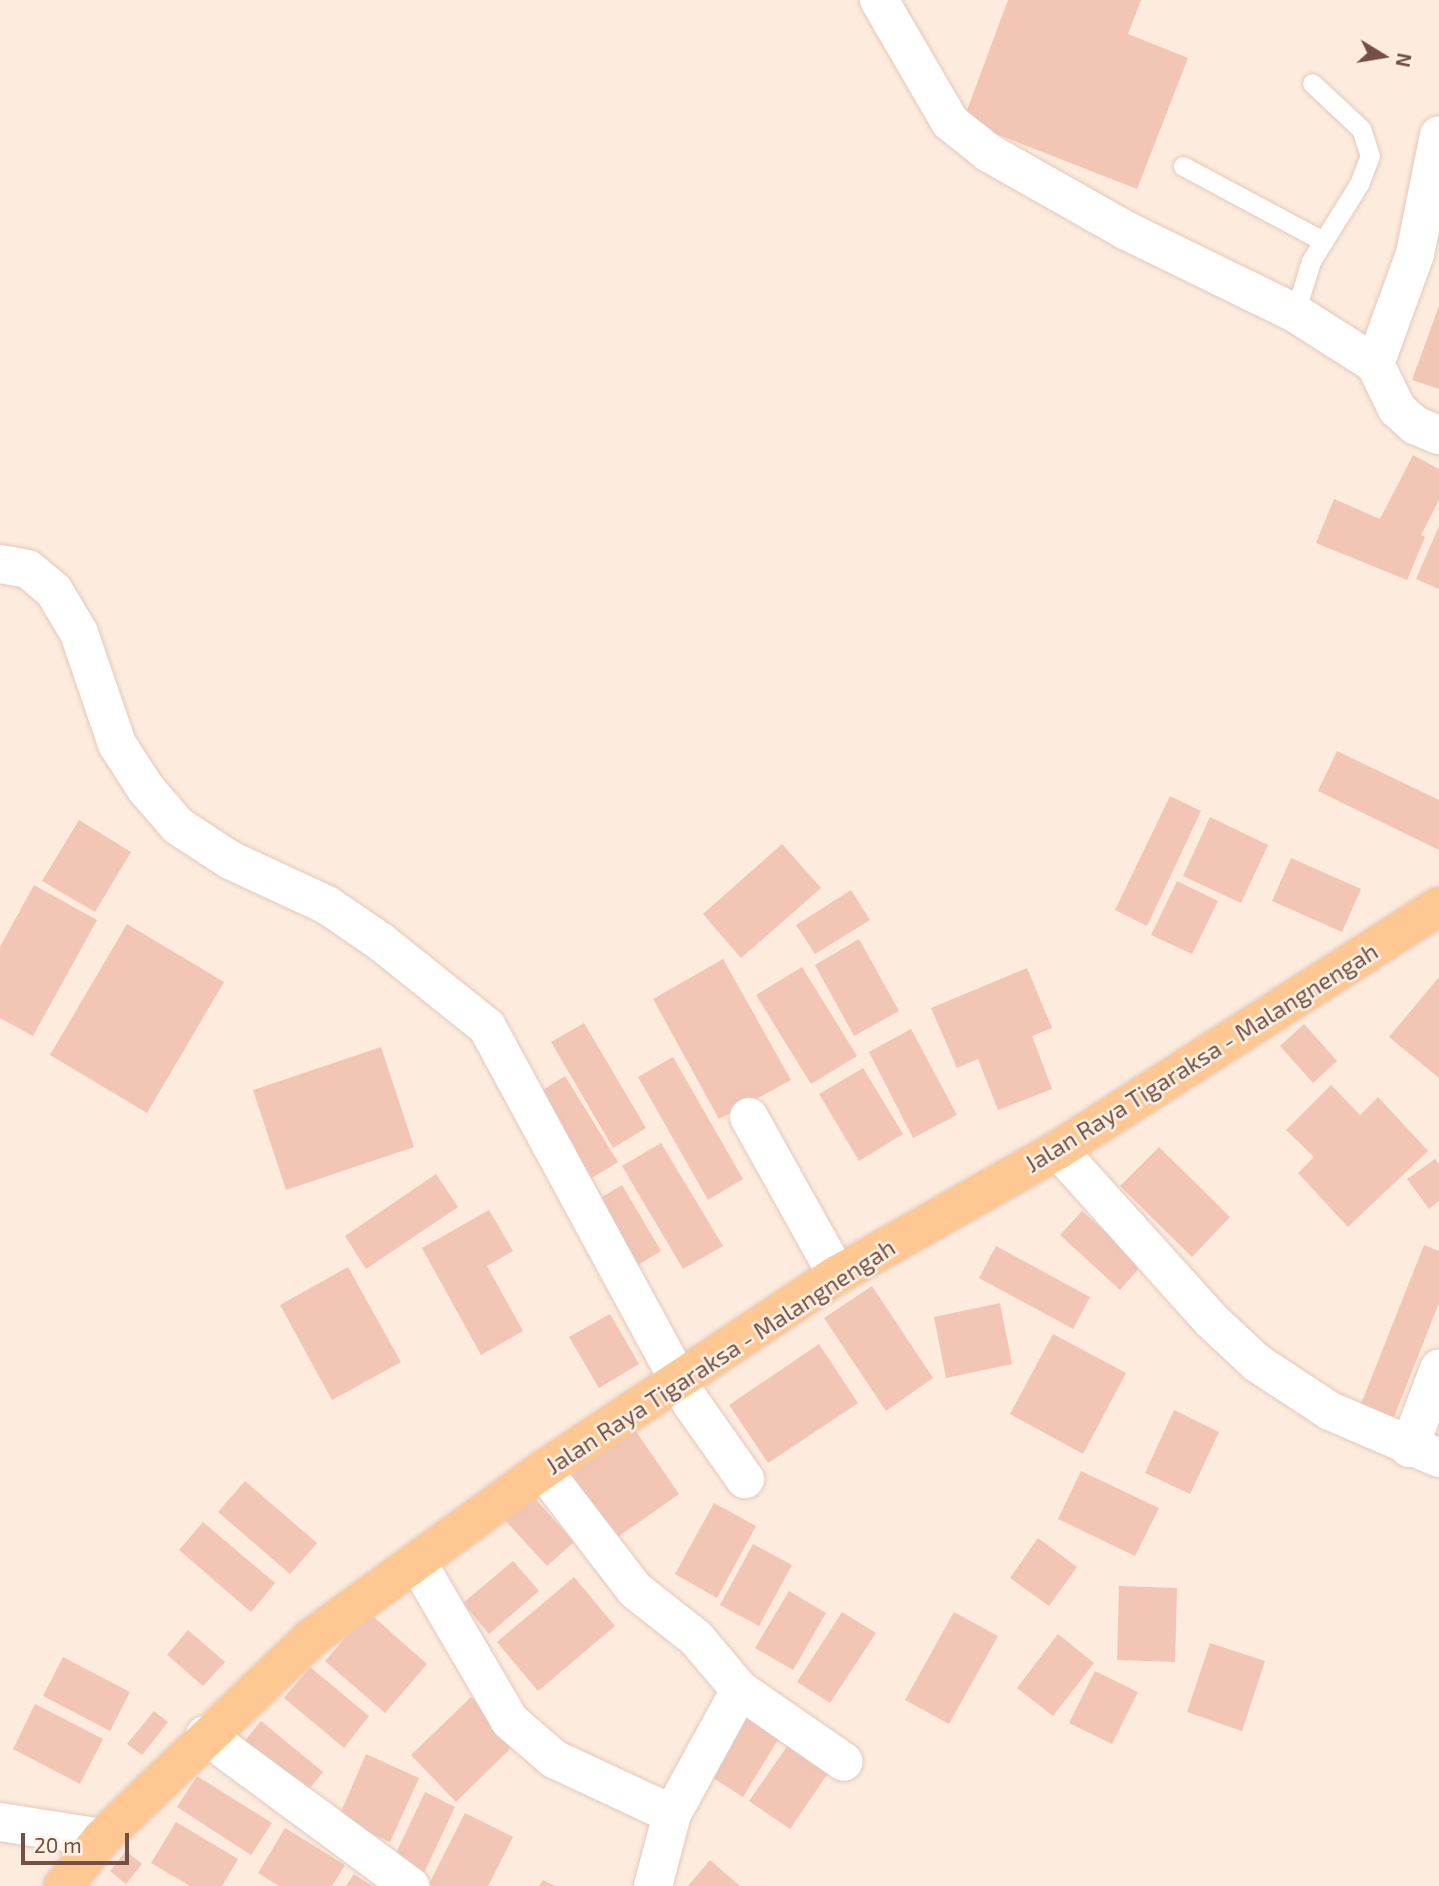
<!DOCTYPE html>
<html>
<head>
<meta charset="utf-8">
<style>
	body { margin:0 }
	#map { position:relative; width:1439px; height:1886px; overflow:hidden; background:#fdecdd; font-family:"Exo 2",sans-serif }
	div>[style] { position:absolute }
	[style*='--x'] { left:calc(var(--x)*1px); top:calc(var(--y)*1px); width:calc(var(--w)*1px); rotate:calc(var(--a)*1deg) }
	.building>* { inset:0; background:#f3c5b4 }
	.roads { filter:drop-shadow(0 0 2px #e3c9bc) drop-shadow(0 0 2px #e3c9bc) }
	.lane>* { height:19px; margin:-9.5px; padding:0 9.5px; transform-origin:9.5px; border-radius:9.5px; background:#fff }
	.street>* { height:38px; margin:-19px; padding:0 19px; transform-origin:19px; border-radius:19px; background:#fff }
	.primary>* { height:38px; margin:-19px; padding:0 19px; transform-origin:19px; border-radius:19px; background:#ffc892 }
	span { translate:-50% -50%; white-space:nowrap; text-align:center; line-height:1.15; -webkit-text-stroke:5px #fff1e4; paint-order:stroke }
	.street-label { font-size:24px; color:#734f45 }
	.north { position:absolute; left:1348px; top:21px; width:70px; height:70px; -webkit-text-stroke:5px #fff1e4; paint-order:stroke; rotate:101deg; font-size:19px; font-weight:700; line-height:28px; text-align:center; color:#734f45 }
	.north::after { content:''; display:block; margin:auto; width:24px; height:32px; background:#734f45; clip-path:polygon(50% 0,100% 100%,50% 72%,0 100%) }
	.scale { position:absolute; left:21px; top:1833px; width:108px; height:32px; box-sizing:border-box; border:4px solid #734f45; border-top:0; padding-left:9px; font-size:21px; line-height:24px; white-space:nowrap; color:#734f45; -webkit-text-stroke:5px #fff1e4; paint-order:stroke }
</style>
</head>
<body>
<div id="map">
	<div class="building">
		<i style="clip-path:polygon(1008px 0,1141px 0,1128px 34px,1188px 58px,1137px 189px,963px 121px)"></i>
		<i style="clip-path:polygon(1439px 306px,1439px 389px,1412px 380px)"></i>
		<i style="clip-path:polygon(1413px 455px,1439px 469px,1439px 500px,1421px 535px,1425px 537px,1407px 580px,1316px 543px,1334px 499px,1380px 519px)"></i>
		<i style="clip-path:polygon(1439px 526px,1439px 589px,1416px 579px)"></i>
		<i style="clip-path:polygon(1337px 751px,1439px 800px,1439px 850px,1318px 791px)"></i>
		<i style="clip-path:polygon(1170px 796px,1201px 811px,1147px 926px,1115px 910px)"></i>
		<i style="clip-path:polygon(1210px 817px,1268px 845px,1241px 903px,1183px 876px)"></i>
		<i style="clip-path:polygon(79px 820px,131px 852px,95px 912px,42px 881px)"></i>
		<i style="clip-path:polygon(782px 844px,821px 888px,741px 958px,703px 914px)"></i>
		<i style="clip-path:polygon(1291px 858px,1361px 889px,1342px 932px,1272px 901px)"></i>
		<i style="clip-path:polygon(1177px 881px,1218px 901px,1192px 954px,1151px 935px)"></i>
		<i style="clip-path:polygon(34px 885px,97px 920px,33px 1036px,0 1018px,0 947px)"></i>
		<i style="clip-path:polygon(851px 890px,870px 920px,815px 954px,796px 925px)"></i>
		<i style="clip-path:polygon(127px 924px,224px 982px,147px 1113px,50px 1055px)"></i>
		<i style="clip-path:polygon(859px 939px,899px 1011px,854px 1036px,815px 965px)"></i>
		<i style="clip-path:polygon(723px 959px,791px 1080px,719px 1119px,653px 999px)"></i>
		<i style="clip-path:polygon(802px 967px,857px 1056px,811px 1084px,756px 995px)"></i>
		<i style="clip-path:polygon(1027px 968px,1052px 1028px,1032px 1036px,1052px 1089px,998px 1110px,978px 1059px,957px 1068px,931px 1008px)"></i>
		<i style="clip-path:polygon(1439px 977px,1439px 1078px,1389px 1037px)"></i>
		<i style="clip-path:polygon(584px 1023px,646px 1128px,613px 1148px,551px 1042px)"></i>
		<i style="clip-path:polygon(1304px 1024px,1337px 1061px,1313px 1083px,1280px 1046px)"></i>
		<i style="clip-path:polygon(911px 1029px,957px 1115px,913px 1138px,869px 1052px)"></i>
		<i style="clip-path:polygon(381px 1047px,414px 1147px,286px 1190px,253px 1090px)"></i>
		<i style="clip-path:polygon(673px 1057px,743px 1179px,708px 1200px,638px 1077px)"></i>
		<i style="clip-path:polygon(863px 1068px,903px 1134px,859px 1161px,819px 1094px)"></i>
		<i style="clip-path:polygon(565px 1076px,618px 1162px,582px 1184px,530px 1098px)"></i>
		<i style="clip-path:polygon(1331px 1085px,1360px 1115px,1378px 1097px,1428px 1151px,1348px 1227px,1298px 1173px,1314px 1157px,1286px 1130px)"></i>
		<i style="clip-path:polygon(661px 1143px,723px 1246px,683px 1269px,622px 1166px)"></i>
		<i style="clip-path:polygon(1159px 1147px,1230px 1217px,1192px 1257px,1120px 1186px)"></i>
		<i style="clip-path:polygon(1435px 1159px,1439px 1164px,1439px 1201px,1429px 1209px,1407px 1179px)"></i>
		<i style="clip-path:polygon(436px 1174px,458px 1207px,366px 1269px,345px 1236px)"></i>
		<i style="clip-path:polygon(622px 1185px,661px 1251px,628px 1271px,589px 1205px)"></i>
		<i style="clip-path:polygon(489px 1210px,513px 1251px,487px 1266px,523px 1331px,481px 1355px,422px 1248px)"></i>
		<i style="clip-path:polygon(1082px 1211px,1142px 1265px,1120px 1290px,1060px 1235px)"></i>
		<i style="clip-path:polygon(1424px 1245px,1439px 1251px,1439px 1303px,1394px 1417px,1361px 1404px)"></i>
		<i style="clip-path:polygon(996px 1246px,1090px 1297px,1073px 1329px,979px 1278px)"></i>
		<i style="clip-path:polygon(348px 1267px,401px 1362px,332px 1400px,280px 1305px)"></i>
		<i style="clip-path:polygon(872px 1286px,933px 1378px,886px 1411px,824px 1318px)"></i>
		<i style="clip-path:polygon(1000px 1303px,1012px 1364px,946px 1378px,934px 1317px)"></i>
		<i style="clip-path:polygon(610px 1314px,639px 1364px,599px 1388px,569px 1337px)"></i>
		<i style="clip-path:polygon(1053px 1334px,1126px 1373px,1083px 1454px,1010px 1414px)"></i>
		<i style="clip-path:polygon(819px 1344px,858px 1403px,768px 1463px,729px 1405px)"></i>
		<i style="clip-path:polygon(1174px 1410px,1219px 1432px,1190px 1494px,1145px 1473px)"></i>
		<i style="clip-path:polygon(631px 1424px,679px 1494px,615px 1539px,567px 1470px)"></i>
		<i style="clip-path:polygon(1081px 1471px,1159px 1508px,1135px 1556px,1058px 1519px)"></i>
		<i style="clip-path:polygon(245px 1481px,317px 1543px,290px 1574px,218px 1512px)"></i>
		<i style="clip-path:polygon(529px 1492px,574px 1542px,547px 1566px,502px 1517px)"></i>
		<i style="clip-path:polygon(714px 1503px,756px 1526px,717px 1598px,675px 1574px)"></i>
		<i style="clip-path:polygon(203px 1522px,275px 1583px,251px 1612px,179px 1550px)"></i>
		<i style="clip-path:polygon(1038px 1538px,1077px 1567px,1049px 1606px,1010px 1578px)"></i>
		<i style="clip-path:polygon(753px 1544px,792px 1565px,759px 1626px,720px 1605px)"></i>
		<i style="clip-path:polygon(513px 1561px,539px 1591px,489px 1634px,463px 1603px)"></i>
		<i style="clip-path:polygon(574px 1577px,615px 1626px,538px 1691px,497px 1642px)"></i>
		<i style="clip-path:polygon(1119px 1586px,1177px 1588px,1175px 1662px,1117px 1660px)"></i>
		<i style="clip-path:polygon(789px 1591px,826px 1613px,793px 1670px,755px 1648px)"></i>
		<i style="clip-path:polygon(368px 1612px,427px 1664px,385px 1713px,325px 1661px)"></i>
		<i style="clip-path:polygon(842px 1612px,876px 1633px,830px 1703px,797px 1682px)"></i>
		<i style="clip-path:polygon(954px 1612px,998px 1636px,949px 1724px,905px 1700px)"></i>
		<i style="clip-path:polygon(188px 1630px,225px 1662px,203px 1686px,167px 1655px)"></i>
		<i style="clip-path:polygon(1058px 1634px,1094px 1663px,1053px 1716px,1017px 1688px)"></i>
		<i style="clip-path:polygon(1210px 1643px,1265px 1661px,1242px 1731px,1187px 1712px)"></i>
		<i style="clip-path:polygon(63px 1657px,130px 1692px,110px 1731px,43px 1696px)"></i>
		<i style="clip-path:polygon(310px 1667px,369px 1716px,344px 1748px,284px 1698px)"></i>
		<i style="clip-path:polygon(1095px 1671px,1138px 1692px,1112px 1744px,1069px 1723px)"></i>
		<i style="clip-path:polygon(471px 1697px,516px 1743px,456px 1802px,411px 1755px)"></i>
		<i style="clip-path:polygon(35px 1704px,103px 1739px,80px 1784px,13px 1749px)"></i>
		<i style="clip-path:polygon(154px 1711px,168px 1722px,142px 1755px,127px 1744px)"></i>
		<i style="clip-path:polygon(747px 1711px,782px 1733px,743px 1797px,707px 1774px)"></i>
		<i style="clip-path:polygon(261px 1721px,323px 1772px,305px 1794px,243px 1743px)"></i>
		<i style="clip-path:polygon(793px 1738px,833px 1766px,790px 1829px,749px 1801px)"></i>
		<i style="clip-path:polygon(366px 1754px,419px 1778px,390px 1842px,338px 1819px)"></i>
		<i style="clip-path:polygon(197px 1776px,272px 1823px,251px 1855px,177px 1807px)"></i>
		<i style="clip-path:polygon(425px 1792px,455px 1807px,420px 1881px,390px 1866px)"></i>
		<i style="clip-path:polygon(465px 1813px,513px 1837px,488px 1886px,432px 1886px,429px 1884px)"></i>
		<i style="clip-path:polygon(176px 1822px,238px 1859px,222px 1886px,190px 1886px,151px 1863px)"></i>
		<i style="clip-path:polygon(285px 1828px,345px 1865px,332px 1886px,279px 1886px,258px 1873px)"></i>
		<i style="clip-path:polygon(126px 1851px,142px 1864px,126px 1884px,110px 1871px)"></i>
		<i style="clip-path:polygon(710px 1860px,740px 1886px,688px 1886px)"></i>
		<i style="clip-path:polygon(354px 1874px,372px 1886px,346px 1886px)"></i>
		<i style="clip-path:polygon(543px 1880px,555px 1886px,539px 1886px)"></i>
	</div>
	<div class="roads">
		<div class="lane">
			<i style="--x:1183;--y:166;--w:159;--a:28.2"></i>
			<i style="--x:1295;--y:313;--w:54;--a:-72.9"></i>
			<i style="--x:1311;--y:261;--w:91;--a:-58.1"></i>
			<i style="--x:1359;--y:184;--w:30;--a:-69"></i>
			<i style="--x:1370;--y:156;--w:28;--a:-108"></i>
			<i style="--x:1361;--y:129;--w:67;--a:-136.8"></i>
		</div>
		<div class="street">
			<i style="--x:879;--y:0;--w:141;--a:59.8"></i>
			<i style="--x:950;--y:122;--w:50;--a:38.5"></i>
			<i style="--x:989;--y:153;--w:159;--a:29.5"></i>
			<i style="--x:1127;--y:231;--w:187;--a:26"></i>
			<i style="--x:1295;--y:313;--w:95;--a:32.5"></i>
			<i style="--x:1375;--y:364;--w:50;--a:63.9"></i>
			<i style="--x:1397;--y:409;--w:24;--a:42"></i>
			<i style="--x:1415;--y:425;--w:26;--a:23"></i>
			<i style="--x:1375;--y:364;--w:117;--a:-70"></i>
			<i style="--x:1415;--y:254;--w:121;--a:-78.6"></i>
			<i style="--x:0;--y:564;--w:28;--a:10"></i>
			<i style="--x:28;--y:569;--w:34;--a:40"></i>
			<i style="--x:54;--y:591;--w:49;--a:59.2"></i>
			<i style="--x:79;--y:633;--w:117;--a:71.1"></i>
			<i style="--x:117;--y:744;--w:54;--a:57.2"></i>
			<i style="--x:146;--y:789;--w:49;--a:49.1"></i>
			<i style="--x:178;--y:826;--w:62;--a:33.2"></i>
			<i style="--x:230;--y:860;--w:107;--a:24.9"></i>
			<i style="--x:327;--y:905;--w:65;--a:34.4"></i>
			<i style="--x:381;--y:942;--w:136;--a:38.7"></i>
			<i style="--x:487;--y:1027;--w:429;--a:61.5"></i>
			<i style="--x:692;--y:1404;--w:92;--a:54.8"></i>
			<i style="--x:749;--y:1117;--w:181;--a:60.9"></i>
			<i style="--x:1058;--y:1150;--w:229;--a:48"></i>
			<i style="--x:1211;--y:1320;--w:63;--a:43.1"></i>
			<i style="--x:1257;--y:1363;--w:87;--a:33.3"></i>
			<i style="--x:1330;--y:1411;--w:119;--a:23.3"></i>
			<i style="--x:1409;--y:1448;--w:85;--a:-69.2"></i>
			<i style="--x:543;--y:1470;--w:151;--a:52.5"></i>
			<i style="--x:635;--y:1590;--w:78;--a:38.2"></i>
			<i style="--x:696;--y:1638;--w:68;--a:49.8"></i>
			<i style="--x:740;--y:1690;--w:126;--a:34.7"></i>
			<i style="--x:417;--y:1562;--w:184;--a:59.7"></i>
			<i style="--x:510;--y:1721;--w:58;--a:40.8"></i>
			<i style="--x:554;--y:1759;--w:130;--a:25"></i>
			<i style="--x:672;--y:1814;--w:74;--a:104.8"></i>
			<i style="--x:205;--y:1735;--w:255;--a:36.4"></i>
			<i style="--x:672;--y:1814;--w:141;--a:-61.3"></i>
			<i style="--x:0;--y:1822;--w:103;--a:8.9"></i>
		</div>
		<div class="primary">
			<i style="--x:63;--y:1886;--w:62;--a:-50.9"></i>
			<i style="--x:102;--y:1838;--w:289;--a:-43.7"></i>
			<i style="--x:311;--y:1638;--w:286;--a:-35.9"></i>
			<i style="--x:543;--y:1470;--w:353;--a:-33.6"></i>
			<i style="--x:837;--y:1275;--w:254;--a:-29.5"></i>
			<i style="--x:1058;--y:1150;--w:452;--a:-32.6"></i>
		</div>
	</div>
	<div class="street-label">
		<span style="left:1201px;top:1057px;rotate:-32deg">Jalan Raya Tigaraksa - Malangnengah</span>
		<span style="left:720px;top:1356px;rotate:-33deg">Jalan Raya Tigaraksa - Malangnengah</span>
	</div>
	<div class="north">N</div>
	<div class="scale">20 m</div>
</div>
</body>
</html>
